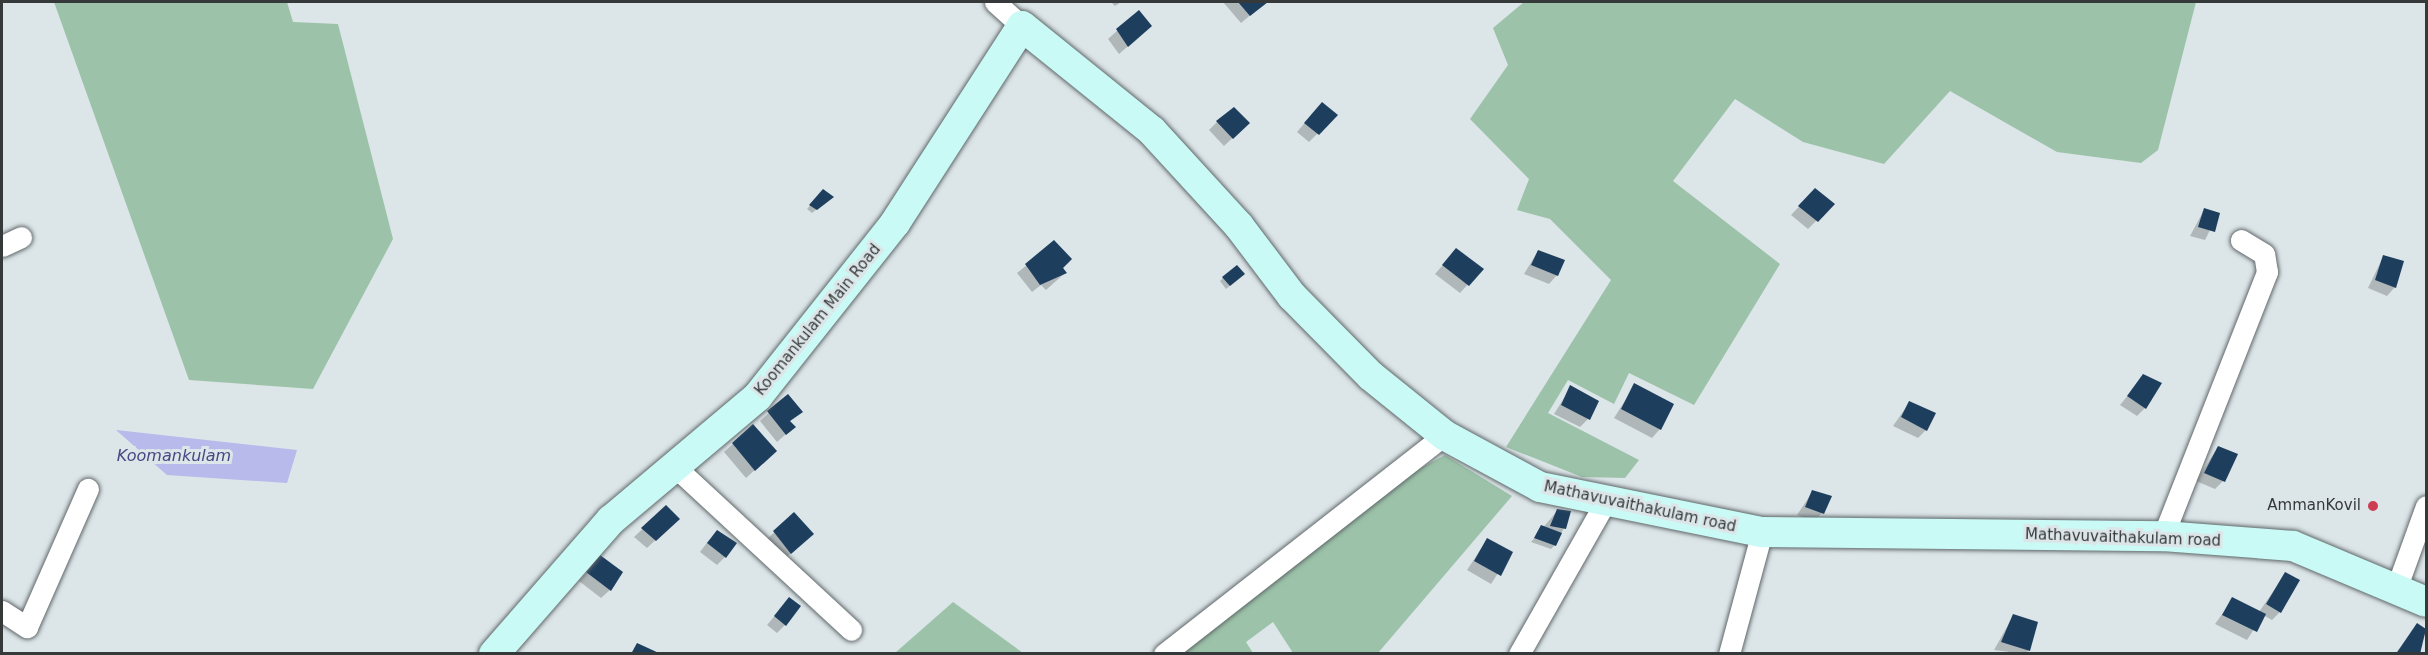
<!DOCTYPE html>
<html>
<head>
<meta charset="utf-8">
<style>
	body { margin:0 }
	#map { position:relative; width:2428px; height:655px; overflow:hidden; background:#dce5e8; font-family:"DejaVu Sans",sans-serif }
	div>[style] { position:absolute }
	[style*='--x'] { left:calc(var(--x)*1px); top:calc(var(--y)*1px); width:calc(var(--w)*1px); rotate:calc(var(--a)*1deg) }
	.green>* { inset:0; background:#9cc3a9 }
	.water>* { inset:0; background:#b7baea }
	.shadow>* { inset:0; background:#0003 }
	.building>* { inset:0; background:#1e3e5e }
	.roads { filter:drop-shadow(0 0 2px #60686a) drop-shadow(0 0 2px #60686a) }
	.street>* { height:21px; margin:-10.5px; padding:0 10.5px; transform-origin:10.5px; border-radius:10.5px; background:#fff }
	.secondary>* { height:30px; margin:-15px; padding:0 15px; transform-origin:15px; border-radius:15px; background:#cafaf6 }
	.dots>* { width:16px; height:16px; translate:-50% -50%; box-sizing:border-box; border:3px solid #dce5e8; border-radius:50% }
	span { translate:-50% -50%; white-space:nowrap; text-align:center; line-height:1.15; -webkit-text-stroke:6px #dce5e8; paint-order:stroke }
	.street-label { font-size:15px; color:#36393a }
	.poi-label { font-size:15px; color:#36393a }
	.right { translate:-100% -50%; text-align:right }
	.water-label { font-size:16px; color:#484783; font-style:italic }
	.frame { position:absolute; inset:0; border:3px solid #36393a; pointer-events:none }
</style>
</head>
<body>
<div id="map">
	<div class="green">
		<i style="clip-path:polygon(54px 2px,287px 2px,293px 22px,338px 24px,393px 239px,313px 389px,189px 380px)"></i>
		<i style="clip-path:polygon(1524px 2px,2196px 2px,2158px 150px,2141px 163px,2057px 152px,1950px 91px,1884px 164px,1803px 142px,1735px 99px,1673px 181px,1780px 264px,1694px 405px,1629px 373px,1614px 404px,1568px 380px,1548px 413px,1639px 460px,1625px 478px,1582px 477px,1506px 447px,1611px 280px,1550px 219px,1517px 210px,1529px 179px,1470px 119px,1508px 65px,1493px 28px)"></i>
		<i style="clip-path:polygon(1445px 455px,1512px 496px,1378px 653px,1293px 653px,1273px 622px,1246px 642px,1253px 653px,1181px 654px,1417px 470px)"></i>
		<i style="clip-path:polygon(953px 602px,1023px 653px,895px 653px)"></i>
	</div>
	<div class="water">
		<i style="clip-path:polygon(116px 430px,297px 450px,287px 483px,167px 475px)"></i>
	</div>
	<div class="shadow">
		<i style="clip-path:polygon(1111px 2px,1121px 2px,1115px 6px)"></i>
		<i style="clip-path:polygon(1223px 2px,1266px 2px,1241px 23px)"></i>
		<i style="clip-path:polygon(1138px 12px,1142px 34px,1119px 54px,1108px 39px)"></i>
		<i style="clip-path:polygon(1314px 112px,1336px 115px,1309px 142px,1297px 132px)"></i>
		<i style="clip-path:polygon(1217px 122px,1240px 131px,1224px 146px,1209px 130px)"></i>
		<i style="clip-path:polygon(1815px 190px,1833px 204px,1808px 229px,1791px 215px)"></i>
		<i style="clip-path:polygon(819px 195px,828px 200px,812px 213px,807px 209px)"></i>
		<i style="clip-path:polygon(2204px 210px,2218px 214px,2205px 240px,2190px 236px)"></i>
		<i style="clip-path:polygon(1054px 243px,1065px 273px,1046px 290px,1041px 285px,1032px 292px,1017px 273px)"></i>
		<i style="clip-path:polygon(1456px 250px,1482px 269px,1460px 293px,1435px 274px)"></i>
		<i style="clip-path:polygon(1538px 251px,1557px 275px,1549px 284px,1524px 274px)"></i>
		<i style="clip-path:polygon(2383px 257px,2395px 287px,2387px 296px,2368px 288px)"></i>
		<i style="clip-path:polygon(1223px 278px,1239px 278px,1226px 289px,1220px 281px)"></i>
		<i style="clip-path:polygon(2144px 376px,2145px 408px,2137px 416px,2120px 405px)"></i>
		<i style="clip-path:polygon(1635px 385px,1660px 429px,1652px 438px,1614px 418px)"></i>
		<i style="clip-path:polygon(1571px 387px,1588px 419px,1580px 427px,1554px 414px)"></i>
		<i style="clip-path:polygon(787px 396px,801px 412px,789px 422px,794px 427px,777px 442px,760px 421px)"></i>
		<i style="clip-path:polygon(1909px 403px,1926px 430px,1918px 438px,1893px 426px)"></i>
		<i style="clip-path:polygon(733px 444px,767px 459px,746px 478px,724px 452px)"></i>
		<i style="clip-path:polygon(2218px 447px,2223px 481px,2215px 489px,2196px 481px)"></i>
		<i style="clip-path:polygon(1813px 491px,1822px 513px,1814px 521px,1797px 515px)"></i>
		<i style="clip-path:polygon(666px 507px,678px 519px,647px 548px,634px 537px)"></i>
		<i style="clip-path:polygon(1557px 511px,1564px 528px,1555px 545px,1551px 549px,1531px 542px)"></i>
		<i style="clip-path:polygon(794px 514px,804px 542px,782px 561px,765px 541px)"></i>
		<i style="clip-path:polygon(709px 540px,725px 557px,717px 565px,700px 552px)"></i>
		<i style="clip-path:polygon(1487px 540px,1511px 553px,1491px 584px,1467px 570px)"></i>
		<i style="clip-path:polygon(600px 557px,610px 590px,601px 598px,579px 581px)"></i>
		<i style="clip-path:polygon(2286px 573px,2280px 612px,2272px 620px,2263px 615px,2247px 640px,2215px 624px,2233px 599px,2259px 612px)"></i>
		<i style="clip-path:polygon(789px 599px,785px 625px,777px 633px,767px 625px)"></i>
		<i style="clip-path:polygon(2013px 616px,2029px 650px,2025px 654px,1994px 650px)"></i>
		<i style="clip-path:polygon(2417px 625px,2426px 631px,2418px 654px,2395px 654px)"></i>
	</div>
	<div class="building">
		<i style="clip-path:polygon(1238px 2px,1268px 2px,1250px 16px)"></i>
		<i style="clip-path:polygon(1139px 10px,1152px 26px,1128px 47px,1116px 29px)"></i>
		<i style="clip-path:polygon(1322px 102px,1338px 115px,1319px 135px,1304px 123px)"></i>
		<i style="clip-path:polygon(1234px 107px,1250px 123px,1233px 139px,1216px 121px)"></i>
		<i style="clip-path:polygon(1815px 188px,1835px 204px,1818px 222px,1798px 206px)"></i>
		<i style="clip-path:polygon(823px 189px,834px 197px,817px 210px,809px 205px)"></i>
		<i style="clip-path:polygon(2204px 208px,2220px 213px,2215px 232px,2198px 227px)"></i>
		<i style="clip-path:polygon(1054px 240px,1072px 259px,1063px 268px,1067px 273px,1040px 285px,1025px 264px)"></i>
		<i style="clip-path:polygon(1456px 248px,1484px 269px,1469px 286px,1442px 265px)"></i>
		<i style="clip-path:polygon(1538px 250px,1565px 260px,1558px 276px,1531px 265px)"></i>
		<i style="clip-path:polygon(2383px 255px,2404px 261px,2396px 288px,2375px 280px)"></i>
		<i style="clip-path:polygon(1237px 265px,1245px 274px,1230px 286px,1222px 277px)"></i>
		<i style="clip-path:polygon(2143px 374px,2162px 383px,2146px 409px,2127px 396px)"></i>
		<i style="clip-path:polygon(1634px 383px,1674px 404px,1661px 430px,1621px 409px)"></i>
		<i style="clip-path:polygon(1570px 385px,1599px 401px,1590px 420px,1561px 405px)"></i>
		<i style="clip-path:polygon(788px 394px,803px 412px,790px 421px,796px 427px,786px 435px,767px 411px)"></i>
		<i style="clip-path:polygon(1909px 401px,1936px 413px,1927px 431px,1901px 417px)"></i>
		<i style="clip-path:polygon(753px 424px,777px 451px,755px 471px,732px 443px)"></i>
		<i style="clip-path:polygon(2218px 446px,2238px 454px,2225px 482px,2204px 473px)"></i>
		<i style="clip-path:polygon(1812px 490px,1832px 496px,1824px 514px,1805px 507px)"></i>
		<i style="clip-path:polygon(666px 505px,680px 519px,656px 541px,641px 528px)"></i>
		<i style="clip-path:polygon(1557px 509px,1571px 511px,1566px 529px,1550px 526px)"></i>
		<i style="clip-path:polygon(794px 512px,814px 534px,791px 554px,773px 531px)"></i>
		<i style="clip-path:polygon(1541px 525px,1562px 533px,1556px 546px,1534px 538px)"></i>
		<i style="clip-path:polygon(717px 530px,737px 543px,726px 558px,707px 543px)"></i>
		<i style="clip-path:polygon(1487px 538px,1513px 552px,1501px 576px,1474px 561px)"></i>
		<i style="clip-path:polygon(600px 555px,623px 572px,611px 591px,586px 572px)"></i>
		<i style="clip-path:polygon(2285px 572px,2300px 580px,2281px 613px,2266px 604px)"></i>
		<i style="clip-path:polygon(789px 597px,801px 606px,786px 626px,774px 616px)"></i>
		<i style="clip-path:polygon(2232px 597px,2266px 614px,2257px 632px,2222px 615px)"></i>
		<i style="clip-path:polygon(2013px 614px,2038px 622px,2030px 651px,2001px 642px)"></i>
		<i style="clip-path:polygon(2417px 623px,2426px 629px,2420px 654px,2396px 654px)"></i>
		<i style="clip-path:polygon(637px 643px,661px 654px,631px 654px)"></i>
	</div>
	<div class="roads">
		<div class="street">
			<i style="--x:995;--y:2;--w:36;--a:42"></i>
			<i style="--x:2;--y:246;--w:21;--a:-25"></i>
			<i style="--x:672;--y:464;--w:244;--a:42.8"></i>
			<i style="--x:2163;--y:536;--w:284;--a:-68.5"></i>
			<i style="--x:2267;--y:272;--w:18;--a:-99"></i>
			<i style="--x:2264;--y:254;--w:27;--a:-149"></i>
			<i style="--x:2396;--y:589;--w:88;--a:-70.1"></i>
			<i style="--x:2;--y:611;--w:30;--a:33"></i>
			<i style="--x:27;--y:627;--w:151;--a:-66.2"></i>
			<i style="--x:1164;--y:654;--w:355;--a:-38"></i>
			<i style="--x:1519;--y:654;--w:176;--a:-60.4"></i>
			<i style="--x:1729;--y:654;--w:126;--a:-74.9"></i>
		</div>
		<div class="secondary">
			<i style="--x:494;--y:654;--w:178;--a:-48.9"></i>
			<i style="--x:611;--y:520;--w:192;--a:-40.1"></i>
			<i style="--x:758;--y:396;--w:221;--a:-51.6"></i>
			<i style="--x:895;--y:223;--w:234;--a:-57.2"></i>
			<i style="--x:1022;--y:26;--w:167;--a:38.9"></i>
			<i style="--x:1152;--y:131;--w:129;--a:47.5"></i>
			<i style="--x:1239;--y:226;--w:88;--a:52.9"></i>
			<i style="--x:1292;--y:296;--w:112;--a:45.4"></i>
			<i style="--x:1371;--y:376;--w:94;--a:38.9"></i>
			<i style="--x:1444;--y:435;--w:109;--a:28.4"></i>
			<i style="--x:1540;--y:487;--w:227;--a:11.5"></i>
			<i style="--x:1762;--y:532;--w:401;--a:0.6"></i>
			<i style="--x:2163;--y:536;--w:130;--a:4.4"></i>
			<i style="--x:2293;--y:546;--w:144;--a:22.8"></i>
		</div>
	</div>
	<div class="dots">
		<i style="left:2373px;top:506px;background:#cd3d52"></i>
	</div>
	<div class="street-label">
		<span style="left:818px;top:320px;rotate:-51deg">Koomankulam Main Road</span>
		<span style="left:1640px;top:507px;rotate:12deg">Mathavuvaithakulam road</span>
		<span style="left:2123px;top:538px;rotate:2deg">Mathavuvaithakulam road</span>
	</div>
	<div class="poi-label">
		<span class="right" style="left:2361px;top:506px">AmmanKovil</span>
	</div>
	<div class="water-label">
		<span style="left:174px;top:456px">Koomankulam</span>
	</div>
	<div class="frame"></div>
</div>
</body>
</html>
